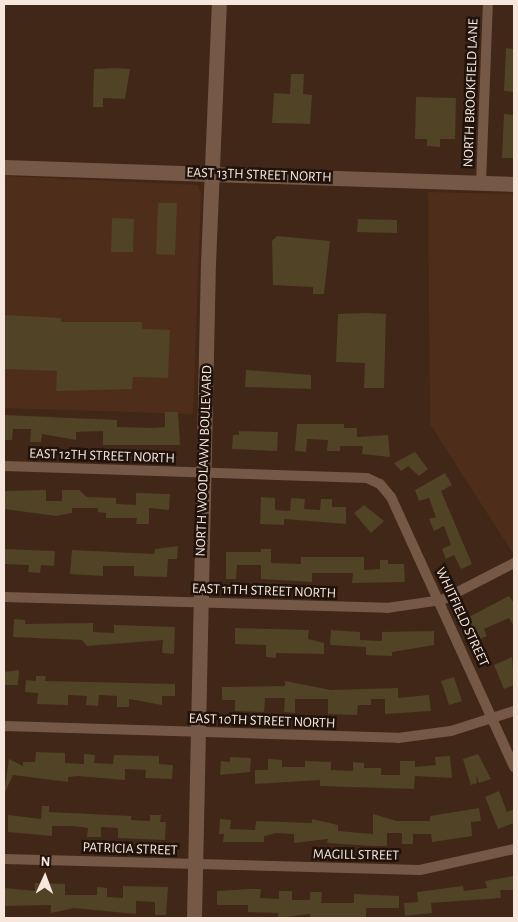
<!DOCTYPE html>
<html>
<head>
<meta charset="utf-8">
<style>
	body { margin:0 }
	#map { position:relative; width:518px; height:922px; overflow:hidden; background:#412717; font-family:"Alegreya Sans",sans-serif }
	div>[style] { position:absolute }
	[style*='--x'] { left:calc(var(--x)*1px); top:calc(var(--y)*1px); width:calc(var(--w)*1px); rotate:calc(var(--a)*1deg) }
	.built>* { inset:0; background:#4e2e1a }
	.building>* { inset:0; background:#504326 }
	.street>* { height:10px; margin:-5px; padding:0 5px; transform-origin:5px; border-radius:5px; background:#765847 }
	.secondary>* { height:15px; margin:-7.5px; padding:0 7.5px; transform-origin:7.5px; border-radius:7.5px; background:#765847 }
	span { translate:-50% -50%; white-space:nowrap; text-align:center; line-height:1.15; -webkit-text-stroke:5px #1f130c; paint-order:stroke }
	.street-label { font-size:14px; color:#f7e6dc }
	.frame { position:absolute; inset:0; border:5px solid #f7e6dc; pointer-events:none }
	.north { position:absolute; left:20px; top:852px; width:50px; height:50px; -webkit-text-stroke:4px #1f130c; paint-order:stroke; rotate:2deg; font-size:14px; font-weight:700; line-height:20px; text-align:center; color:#f7e6dc }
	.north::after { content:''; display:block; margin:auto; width:18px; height:22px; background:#f7e6dc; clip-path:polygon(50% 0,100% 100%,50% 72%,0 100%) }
</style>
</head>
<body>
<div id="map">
	<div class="built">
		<i style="clip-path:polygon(4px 176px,198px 185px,201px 193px,193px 414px,4px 408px)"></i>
		<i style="clip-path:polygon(428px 192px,514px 194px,514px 555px,430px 424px)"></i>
	</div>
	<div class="building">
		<i style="clip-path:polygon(506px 48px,514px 49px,514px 92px,504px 91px)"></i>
		<i style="clip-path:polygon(117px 68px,130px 69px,125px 99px,103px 98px,103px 107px,93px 107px,94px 69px)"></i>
		<i style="clip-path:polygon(291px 74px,304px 74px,303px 94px,312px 95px,310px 124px,272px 123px,274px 93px,290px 94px)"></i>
		<i style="clip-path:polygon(416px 97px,456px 98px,455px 139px,440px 139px,440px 147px,427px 146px,427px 139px,415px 139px)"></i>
		<i style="clip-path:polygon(504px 114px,514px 115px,514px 158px,502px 158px)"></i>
		<i style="clip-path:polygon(158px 203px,177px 203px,175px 255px,156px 254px)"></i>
		<i style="clip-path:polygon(112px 218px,134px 219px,133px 252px,111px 252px)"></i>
		<i style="clip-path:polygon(358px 219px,397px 220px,397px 233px,357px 232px)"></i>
		<i style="clip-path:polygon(277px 236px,330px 241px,324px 294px,313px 294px,313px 287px,273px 285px,272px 241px)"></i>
		<i style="clip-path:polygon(366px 313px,386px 314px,384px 388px,364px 388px,365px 363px,336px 362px,338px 314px)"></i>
		<i style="clip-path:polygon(4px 315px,61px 318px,61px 322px,142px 322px,142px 329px,170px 330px,168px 378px,133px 377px,132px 389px,56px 391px,57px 371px,4px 369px)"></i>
		<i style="clip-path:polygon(246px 370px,311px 375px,311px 389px,245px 387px)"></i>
		<i style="clip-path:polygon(165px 412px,178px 412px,180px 445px,103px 445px,103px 431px,76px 432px,76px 440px,42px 434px,41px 442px,30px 442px,31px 429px,13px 429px,12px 440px,4px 440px,4px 415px,117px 420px,117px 427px,153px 428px,165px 427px)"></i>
		<i style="clip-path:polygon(297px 424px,344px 424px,344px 428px,357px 428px,357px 437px,388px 435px,390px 457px,362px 454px,363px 446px,340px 446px,340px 451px,327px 451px,328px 440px,307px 439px,306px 452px,295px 451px)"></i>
		<i style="clip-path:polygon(239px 431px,278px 432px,277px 451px,232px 449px,233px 435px,239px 435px)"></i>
		<i style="clip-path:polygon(415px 452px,428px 469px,419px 476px,408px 466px,401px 471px,394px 463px)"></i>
		<i style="clip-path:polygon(445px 473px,452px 485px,441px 491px,472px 564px,461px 569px,454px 555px,446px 559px,442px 549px,451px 545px,444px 526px,434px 531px,429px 519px,436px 517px,429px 498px,419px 501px,415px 490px)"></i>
		<i style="clip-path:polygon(46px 490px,46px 501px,62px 501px,62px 490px,79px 490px,87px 497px,116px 498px,116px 504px,136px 505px,136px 493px,170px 494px,169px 510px,149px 508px,149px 524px,136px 524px,137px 518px,106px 518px,106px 513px,98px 512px,98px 508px,72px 508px,72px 513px,56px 516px,4px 509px,4px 491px)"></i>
		<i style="clip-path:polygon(261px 497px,275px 498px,275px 510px,290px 511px,291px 498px,305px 499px,304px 509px,320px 510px,321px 499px,332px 499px,332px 507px,346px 507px,346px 524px,284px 519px,284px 525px,260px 524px)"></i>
		<i style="clip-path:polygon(364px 505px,384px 521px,371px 533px,354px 513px)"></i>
		<i style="clip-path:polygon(178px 546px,177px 559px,168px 559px,167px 577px,134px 576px,134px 566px,103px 566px,103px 576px,70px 574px,72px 550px,154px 554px,155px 549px)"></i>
		<i style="clip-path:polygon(4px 549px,55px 551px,54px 566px,41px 565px,40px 573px,28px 572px,29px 565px,4px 564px)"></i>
		<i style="clip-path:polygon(261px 549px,271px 549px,271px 563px,301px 564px,301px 557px,364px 557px,364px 570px,380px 569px,380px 560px,388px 560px,388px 564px,404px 564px,405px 582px,352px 583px,353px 573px,312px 573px,312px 582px,261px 579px,261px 565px,237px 565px,236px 579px,226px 579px,226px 552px,261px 552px)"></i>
		<i style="clip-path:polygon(509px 596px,514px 603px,514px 626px,509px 618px,484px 629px,487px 636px,477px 640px,467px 618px)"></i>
		<i style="clip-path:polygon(14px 619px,25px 620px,25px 624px,93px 623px,93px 632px,114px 633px,114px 625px,175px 627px,174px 654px,162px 653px,163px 640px,87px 646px,82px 640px,13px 637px)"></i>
		<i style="clip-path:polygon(235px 628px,309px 630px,308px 639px,324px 643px,324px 654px,276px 653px,276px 658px,266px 657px,266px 645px,235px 644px)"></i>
		<i style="clip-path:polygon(331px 630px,360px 632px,360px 640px,382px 641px,382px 632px,434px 631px,434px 645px,392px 652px,392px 656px,366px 655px,366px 647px,330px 645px)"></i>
		<i style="clip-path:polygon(512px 657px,514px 685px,504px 689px,494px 665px)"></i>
		<i style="clip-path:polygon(19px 670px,18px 685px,4px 685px,4px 672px)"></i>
		<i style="clip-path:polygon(36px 676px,46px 676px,45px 681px,175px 684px,175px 696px,162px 696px,162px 705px,129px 699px,129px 707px,117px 707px,117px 696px,99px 695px,98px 706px,86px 705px,87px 696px,68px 695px,68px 705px,37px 704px,38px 693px,25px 692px,26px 680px,36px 681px)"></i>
		<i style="clip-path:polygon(454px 677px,462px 701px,449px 705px,441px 681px)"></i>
		<i style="clip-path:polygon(285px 681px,331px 690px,398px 688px,398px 698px,429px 695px,431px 711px,385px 714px,385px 699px,371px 699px,371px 705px,358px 705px,357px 715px,328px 714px,328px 699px,295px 699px,295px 713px,284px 712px,285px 698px,265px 698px,264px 712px,235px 711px,235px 700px,222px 700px,222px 687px,285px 686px)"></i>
		<i style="clip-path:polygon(36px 752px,65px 753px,65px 763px,84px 764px,84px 754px,95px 755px,94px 763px,113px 764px,114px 755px,159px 756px,159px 764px,173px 765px,172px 779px,145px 778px,146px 770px,125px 769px,125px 780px,78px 776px,68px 777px,68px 782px,13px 775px,4px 794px,9px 759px,23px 766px,23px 762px,35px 762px)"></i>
		<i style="clip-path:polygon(478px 754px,491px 779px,479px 783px,476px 775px,477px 783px,471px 785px,463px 759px)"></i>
		<i style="clip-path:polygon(450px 756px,452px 778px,415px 776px,414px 789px,320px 786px,320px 780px,255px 784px,255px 770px,268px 770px,268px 759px,282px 760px,282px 767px,305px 767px,305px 761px,331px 762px,331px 770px,353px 771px,353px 762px,364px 763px,364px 768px,381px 768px,381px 775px,400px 775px,400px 761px,415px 761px,415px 767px,436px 765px,435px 757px)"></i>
		<i style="clip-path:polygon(230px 757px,251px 758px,250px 772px,220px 775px,221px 761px,230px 762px)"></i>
		<i style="clip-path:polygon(499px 791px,507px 812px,514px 809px,514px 823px,498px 829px,485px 797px)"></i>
		<i style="clip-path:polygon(42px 806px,49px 806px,49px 812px,131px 816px,131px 820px,150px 821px,150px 815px,161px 815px,160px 822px,166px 822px,165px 840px,118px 838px,118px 828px,101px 827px,101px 837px,87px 837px,88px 828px,73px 826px,52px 826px,52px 836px,8px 832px,8px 815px,41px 819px)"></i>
		<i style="clip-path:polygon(479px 808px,481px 821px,471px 822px,472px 836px,432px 842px,431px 834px,413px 834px,413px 844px,402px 844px,402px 833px,387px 833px,387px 846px,373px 846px,327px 843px,328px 839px,294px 843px,294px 834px,276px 833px,264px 836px,264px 842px,223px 842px,224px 834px,219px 834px,220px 819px,231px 820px,230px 829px,255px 830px,256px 821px,312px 823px,312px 819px,338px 825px,338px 831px,373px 834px,373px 814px,397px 821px,430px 821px,430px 816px)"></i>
		<i style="clip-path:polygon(514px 876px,514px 890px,500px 890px,501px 898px,431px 903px,432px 913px,405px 916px,404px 903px,418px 902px,417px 892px,463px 886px,464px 891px,487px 888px,485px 881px)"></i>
		<i style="clip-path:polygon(35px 883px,65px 884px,65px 895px,97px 895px,97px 887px,107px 888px,107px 897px,123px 898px,123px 886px,168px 887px,166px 915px,155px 915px,155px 902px,136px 901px,136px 914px,74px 908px,51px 913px,51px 905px,4px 906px,4px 888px,35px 891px)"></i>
		<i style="clip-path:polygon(249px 889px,261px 889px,260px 898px,279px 899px,279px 891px,292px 891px,292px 900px,310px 900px,310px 892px,322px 892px,321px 903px,354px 903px,354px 894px,399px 896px,399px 908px,366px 908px,366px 918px,310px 918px,310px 914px,278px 918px,278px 913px,248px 912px,248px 905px,217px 905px,217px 891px)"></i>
	</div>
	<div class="street">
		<i style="--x:481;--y:183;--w:179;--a:-87.8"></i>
		<i style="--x:4;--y:466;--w:363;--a:1.9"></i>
		<i style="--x:367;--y:478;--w:14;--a:25"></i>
		<i style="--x:380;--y:484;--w:17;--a:50"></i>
		<i style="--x:391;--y:497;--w:297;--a:65.5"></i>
		<i style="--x:4;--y:597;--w:383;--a:1.6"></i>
		<i style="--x:387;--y:608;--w:56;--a:-8.3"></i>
		<i style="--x:442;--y:600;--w:81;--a:-27.2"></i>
		<i style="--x:4;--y:726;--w:394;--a:1.7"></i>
		<i style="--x:398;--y:738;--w:53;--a:-7.5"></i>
		<i style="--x:451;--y:731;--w:66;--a:-17.6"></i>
		<i style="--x:4;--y:859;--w:416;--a:1.5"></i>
		<i style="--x:420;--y:870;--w:96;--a:-12.6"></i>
	</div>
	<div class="secondary">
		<i style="--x:4;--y:167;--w:510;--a:1.91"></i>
		<i style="--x:194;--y:918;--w:655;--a:-88.78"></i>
		<i style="--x:208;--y:263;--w:259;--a:-87.6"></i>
	</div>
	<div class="street-label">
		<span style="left:471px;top:93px;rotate:-88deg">NORTH BROOKFIELD LANE</span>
		<span style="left:259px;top:175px;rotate:2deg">EAST 13TH STREET NORTH</span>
		<span style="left:102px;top:456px;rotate:2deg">EAST 12TH STREET NORTH</span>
		<span style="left:204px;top:461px;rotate:-88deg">NORTH WOODLAWN BOULEVARD</span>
		<span style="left:264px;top:591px;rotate:2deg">EAST 11TH STREET NORTH</span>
		<span style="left:462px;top:617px;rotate:65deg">WHITFIELD STREET</span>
		<span style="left:262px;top:721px;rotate:2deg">EAST 10TH STREET NORTH</span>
		<span style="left:130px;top:849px;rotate:2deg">PATRICIA STREET</span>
		<span style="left:356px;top:855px;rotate:1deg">MAGILL STREET</span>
	</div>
	<div class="frame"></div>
	<div class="north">N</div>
</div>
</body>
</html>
